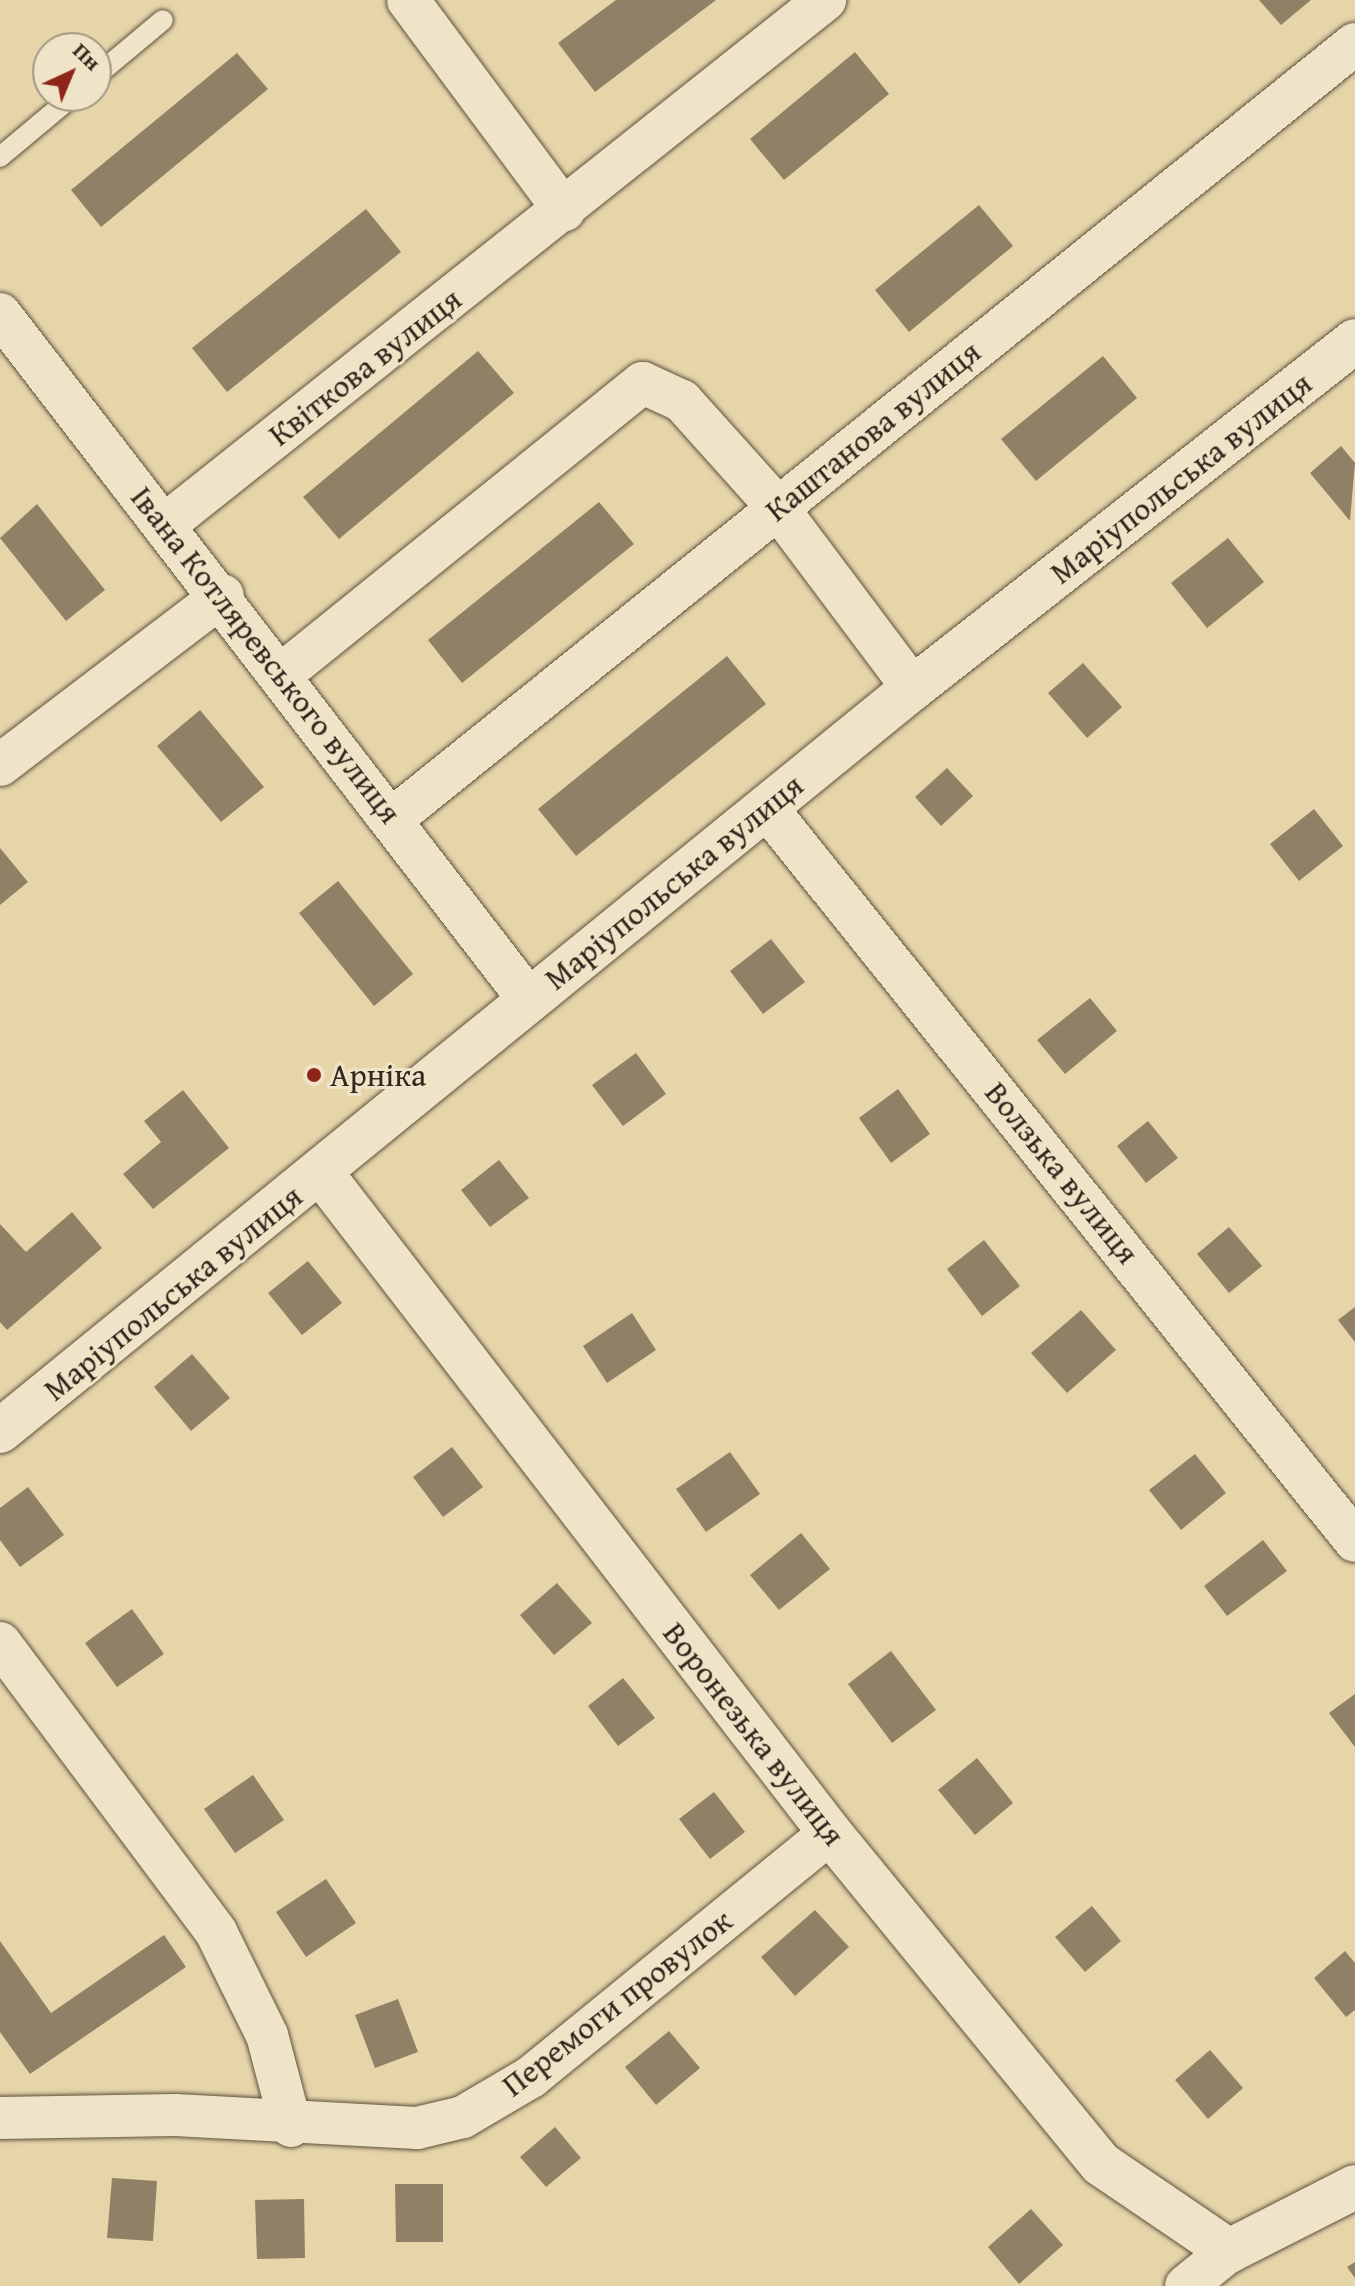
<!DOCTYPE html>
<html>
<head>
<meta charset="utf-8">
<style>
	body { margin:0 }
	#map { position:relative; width:1355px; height:2286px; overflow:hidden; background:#e6d5a9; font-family:"Gentium Book Plus",serif }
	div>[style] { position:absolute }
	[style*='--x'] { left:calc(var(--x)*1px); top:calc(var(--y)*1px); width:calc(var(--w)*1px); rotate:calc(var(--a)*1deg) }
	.building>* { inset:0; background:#908166 }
	.roads { filter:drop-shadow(0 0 2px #5f5240) drop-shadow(0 0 2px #5f5240) }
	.lane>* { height:20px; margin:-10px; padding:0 10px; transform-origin:10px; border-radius:10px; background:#efe4c7 }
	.street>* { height:42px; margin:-21px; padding:0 21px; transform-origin:21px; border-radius:21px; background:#efe4c7 }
	.secondary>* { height:44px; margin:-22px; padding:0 22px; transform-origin:22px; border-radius:22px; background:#efe4c7 }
	.dots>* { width:22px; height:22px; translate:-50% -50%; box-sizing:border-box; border:4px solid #efe4c7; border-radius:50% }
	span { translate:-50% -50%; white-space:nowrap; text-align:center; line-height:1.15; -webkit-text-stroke:6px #efe4c7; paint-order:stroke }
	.street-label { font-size:32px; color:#32261d }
	.poi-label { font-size:32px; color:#32261d }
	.left { translate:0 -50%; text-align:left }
	.north { position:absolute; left:32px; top:32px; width:80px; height:80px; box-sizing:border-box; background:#efe4c7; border:2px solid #a39883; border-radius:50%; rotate:44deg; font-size:22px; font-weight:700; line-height:32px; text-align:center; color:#32261d }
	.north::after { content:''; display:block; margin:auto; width:28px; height:36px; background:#8f2418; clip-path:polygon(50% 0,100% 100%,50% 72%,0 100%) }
</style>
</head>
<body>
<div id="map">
	<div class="building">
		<i style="clip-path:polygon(616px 0,716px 0,595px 92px,558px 43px)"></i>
		<i style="clip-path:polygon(1259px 0,1311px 0,1281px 25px)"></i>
		<i style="clip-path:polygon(855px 52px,889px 94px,784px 180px,750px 139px)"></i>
		<i style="clip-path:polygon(237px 53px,268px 89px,101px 227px,71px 190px)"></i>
		<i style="clip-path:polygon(979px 205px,1013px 246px,909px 332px,875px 290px)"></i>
		<i style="clip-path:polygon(366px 209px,401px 252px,227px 392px,192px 348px)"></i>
		<i style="clip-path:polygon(478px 351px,514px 393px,339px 539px,303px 497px)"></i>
		<i style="clip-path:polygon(1103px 356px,1137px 398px,1036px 481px,1001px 439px)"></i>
		<i style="clip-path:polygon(1341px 446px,1355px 463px,1350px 521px,1310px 473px)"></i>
		<i style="clip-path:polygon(599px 502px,634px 544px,462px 683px,428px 640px)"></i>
		<i style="clip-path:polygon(37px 504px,105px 590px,66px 621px,0 538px)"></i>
		<i style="clip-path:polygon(1228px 538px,1264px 582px,1207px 628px,1171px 583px)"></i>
		<i style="clip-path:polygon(727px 656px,766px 704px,576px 856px,538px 809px)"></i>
		<i style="clip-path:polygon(1083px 663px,1122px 707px,1087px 738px,1048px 693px)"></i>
		<i style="clip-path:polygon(200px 710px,264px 787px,221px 822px,157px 746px)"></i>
		<i style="clip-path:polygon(947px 768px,973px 796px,941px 826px,915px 797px)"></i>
		<i style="clip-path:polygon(1314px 809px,1343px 846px,1299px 881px,1270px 844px)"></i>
		<i style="clip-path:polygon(0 848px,28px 882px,0 905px)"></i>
		<i style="clip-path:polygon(338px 881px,413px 974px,374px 1006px,299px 913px)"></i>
		<i style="clip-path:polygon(771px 939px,805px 982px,763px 1014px,730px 971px)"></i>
		<i style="clip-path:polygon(1090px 998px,1117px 1031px,1065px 1074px,1037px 1040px)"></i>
		<i style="clip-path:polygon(636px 1053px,666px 1094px,623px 1126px,592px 1085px)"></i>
		<i style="clip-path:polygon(898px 1089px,930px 1134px,891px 1163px,859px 1118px)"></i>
		<i style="clip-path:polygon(183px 1090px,229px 1148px,153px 1209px,123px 1174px,161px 1142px,144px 1121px)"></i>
		<i style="clip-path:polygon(1148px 1121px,1178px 1158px,1146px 1183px,1117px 1146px)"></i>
		<i style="clip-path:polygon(499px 1160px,529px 1198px,490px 1227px,461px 1190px)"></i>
		<i style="clip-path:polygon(72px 1212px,102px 1248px,7px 1330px,0 1322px,0 1224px,26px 1252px)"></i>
		<i style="clip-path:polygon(1229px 1227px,1262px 1266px,1229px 1293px,1197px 1254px)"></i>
		<i style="clip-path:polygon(984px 1240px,1020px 1286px,982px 1316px,947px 1269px)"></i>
		<i style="clip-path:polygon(308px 1261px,342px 1303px,302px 1335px,268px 1293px)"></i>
		<i style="clip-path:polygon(1355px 1307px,1355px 1342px,1338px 1320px)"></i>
		<i style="clip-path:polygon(1081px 1310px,1116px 1350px,1067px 1393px,1031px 1353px)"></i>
		<i style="clip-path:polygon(632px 1313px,656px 1350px,607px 1383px,583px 1346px)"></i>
		<i style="clip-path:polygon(192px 1354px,230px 1398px,191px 1431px,154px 1387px)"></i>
		<i style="clip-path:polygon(452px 1447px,483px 1487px,443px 1517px,413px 1477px)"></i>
		<i style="clip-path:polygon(730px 1452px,760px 1494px,706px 1532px,676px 1489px)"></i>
		<i style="clip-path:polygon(1195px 1454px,1226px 1493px,1181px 1530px,1149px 1490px)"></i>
		<i style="clip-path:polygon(28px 1487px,64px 1535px,20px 1567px,0 1540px,0 1508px)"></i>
		<i style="clip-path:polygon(801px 1533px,830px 1569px,779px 1610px,750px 1575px)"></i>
		<i style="clip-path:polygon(1263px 1540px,1287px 1571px,1227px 1616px,1204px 1586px)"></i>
		<i style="clip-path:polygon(557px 1583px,592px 1623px,554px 1655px,520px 1615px)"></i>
		<i style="clip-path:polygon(132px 1609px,164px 1654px,117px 1687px,85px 1643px)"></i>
		<i style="clip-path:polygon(891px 1651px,936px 1710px,892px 1743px,848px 1684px)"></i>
		<i style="clip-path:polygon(623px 1678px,655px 1718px,618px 1746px,588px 1706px)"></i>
		<i style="clip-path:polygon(1355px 1694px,1355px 1747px,1329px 1713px)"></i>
		<i style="clip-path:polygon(977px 1758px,1013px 1803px,975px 1835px,938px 1790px)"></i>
		<i style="clip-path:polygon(253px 1775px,284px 1820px,235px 1853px,204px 1809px)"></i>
		<i style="clip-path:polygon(714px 1792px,745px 1832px,710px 1859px,679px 1819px)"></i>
		<i style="clip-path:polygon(326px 1879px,356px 1923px,306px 1957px,276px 1912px)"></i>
		<i style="clip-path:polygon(1092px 1906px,1121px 1941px,1085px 1972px,1055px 1937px)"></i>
		<i style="clip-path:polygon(815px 1910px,849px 1947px,795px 1996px,761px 1957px)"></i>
		<i style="clip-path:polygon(164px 1935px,186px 1967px,30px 2074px,0 2032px,0 1941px,51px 2013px)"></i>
		<i style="clip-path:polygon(1345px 1951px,1355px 1963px,1355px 2010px,1346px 2017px,1314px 1978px)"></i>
		<i style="clip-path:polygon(398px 1999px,418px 2052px,375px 2068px,355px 2015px)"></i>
		<i style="clip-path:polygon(669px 2031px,700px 2068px,656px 2105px,625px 2067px)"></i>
		<i style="clip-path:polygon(1210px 2050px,1243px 2088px,1208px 2119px,1175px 2080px)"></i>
		<i style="clip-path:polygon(555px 2127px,581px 2158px,546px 2187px,520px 2157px)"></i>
		<i style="clip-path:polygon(112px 2178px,157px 2181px,153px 2241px,107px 2238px)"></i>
		<i style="clip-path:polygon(395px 2184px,443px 2184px,443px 2242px,396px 2242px)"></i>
		<i style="clip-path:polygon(304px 2199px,305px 2258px,257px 2259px,255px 2200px)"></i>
		<i style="clip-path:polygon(1031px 2209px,1063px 2245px,1019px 2284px,988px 2247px)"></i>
		<i style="clip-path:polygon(1355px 2262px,1355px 2278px,1347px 2267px)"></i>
	</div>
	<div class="roads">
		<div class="lane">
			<i style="--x:96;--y:76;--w:87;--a:-39.9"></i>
			<i style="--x:0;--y:157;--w:95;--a:-39.9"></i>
		</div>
		<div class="street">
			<i style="--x:408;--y:0;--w:262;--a:53.4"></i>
			<i style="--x:0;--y:314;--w:866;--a:52.36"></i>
			<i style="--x:167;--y:523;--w:841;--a:-38.48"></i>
			<i style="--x:283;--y:673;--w:462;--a:-38.9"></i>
			<i style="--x:643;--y:383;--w:43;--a:24.8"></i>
			<i style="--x:682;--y:401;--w:142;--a:48.1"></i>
			<i style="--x:777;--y:507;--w:226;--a:53.1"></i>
			<i style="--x:0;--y:765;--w:280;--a:-37.3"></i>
			<i style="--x:766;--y:807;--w:941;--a:51.25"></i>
			<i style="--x:392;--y:819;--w:1236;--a:-38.83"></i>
			<i style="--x:0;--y:1643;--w:361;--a:53.2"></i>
			<i style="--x:216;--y:1932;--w:115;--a:63.7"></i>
			<i style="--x:267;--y:2035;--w:94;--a:75.2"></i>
			<i style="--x:0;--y:2118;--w:175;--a:-1"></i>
			<i style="--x:175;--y:2115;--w:242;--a:3.1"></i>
			<i style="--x:417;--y:2128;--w:47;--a:-13.4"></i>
			<i style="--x:463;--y:2117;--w:79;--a:-30.5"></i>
			<i style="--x:531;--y:2077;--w:386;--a:-39.2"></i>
			<i style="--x:1186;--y:2286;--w:55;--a:-39.1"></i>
		</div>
		<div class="secondary">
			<i style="--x:322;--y:1174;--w:832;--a:52.37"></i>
			<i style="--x:830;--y:1833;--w:428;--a:50.7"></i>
			<i style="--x:1101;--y:2164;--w:155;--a:34.2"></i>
			<i style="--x:1229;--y:2251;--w:141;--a:-26.9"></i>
			<i style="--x:0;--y:1431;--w:1177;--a:-39.14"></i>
			<i style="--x:913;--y:688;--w:562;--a:-38.13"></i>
		</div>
	</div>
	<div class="dots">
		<i style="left:314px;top:1075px;background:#8f2418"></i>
	</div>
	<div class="street-label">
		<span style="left:365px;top:367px;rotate:-38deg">Квіткова вулиця</span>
		<span style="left:873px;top:431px;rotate:-39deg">Каштанова вулиця</span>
		<span style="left:1181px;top:478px;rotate:-38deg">Маріупольська вулиця</span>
		<span style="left:266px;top:655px;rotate:52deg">Івана Котляревського вулиця</span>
		<span style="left:674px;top:882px;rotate:-39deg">Маріупольська вулиця</span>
		<span style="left:1062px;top:1173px;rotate:51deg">Волзька вулиця</span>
		<span style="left:173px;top:1293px;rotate:-39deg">Маріупольська вулиця</span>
		<span style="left:754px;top:1734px;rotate:52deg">Воронезька вулиця</span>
		<span style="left:617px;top:2003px;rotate:-38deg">Перемоги провулок</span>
	</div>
	<div class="poi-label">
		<span class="left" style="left:330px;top:1075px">Арніка</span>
	</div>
	<div class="north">Пн</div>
</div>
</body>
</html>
